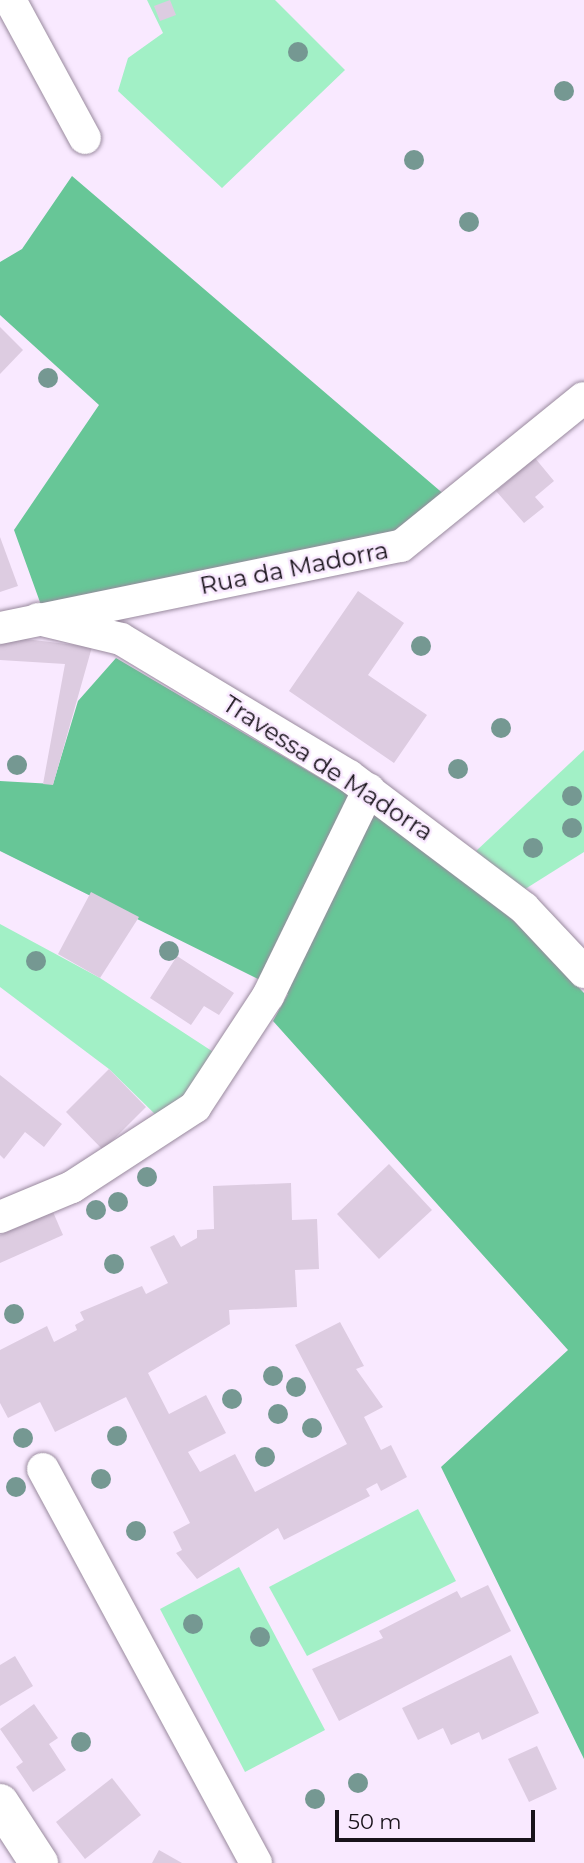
<!DOCTYPE html>
<html>
<head>
<meta charset="utf-8">
<style>
	body { margin:0 }
	#map { position:relative; width:584px; height:1863px; overflow:hidden; background:#f9e9ff; font-family:Montserrat,sans-serif }
	div>[style] { position:absolute }
	[style*='--x'] { left:calc(var(--x)*1px); top:calc(var(--y)*1px); width:calc(var(--w)*1px); rotate:calc(var(--a)*1deg) }
	.green>* { inset:0; background:#a2f0c6 }
	.forest>* { inset:0; background:#67c697 }
	.building>* { inset:0; background:#ddcce1 }
	.roads { filter:drop-shadow(0 0 2px #998a9e) drop-shadow(0 0 2px #998a9e) }
	.street>* { height:32px; margin:-16px; padding:0 16px; transform-origin:16px; border-radius:16px; background:#fff }
	.secondary>* { height:38px; margin:-19px; padding:0 19px; transform-origin:19px; border-radius:19px; background:#fff }
	.trees>* { width:20px; height:20px; margin:-10px; border-radius:50%; background:#759892 }
	span { translate:-50% -50%; white-space:nowrap; text-align:center; line-height:1.15; -webkit-text-stroke:5px #f9e9ff; paint-order:stroke }
	.street-label { font-size:24px; color:#18121a }
	.scale { position:absolute; left:335px; top:1810px; width:200px; height:32px; box-sizing:border-box; border:4px solid #18121a; border-top:0; padding-left:9px; font-size:21px; line-height:24px; white-space:nowrap; color:#18121a; -webkit-text-stroke:5px #f9e9ff; paint-order:stroke }
</style>
</head>
<body>
<div id="map">
	<div class="green">
		<i style="clip-path:polygon(147px 0,275px 0,345px 70px,222px 188px,118px 91px,128px 58px,163px 33px)"></i>
		<i style="clip-path:polygon(584px 750px,584px 852px,522px 891px,476px 851px)"></i>
		<i style="clip-path:polygon(0 924px,100px 978px,221px 1057px,160px 1119px,109px 1069px,0 987px)"></i>
		<i style="clip-path:polygon(418px 1509px,456px 1581px,307px 1656px,269px 1587px)"></i>
		<i style="clip-path:polygon(239px 1567px,325px 1730px,245px 1772px,160px 1609px)"></i>
	</div>
	<div class="forest">
		<i style="clip-path:polygon(72px 176px,446px 496px,401px 533px,41px 605px,14px 530px,99px 405px,0 315px,0 262px,22px 249px)"></i>
		<i style="clip-path:polygon(116px 658px,347px 794px,423px 848px,514px 921px,584px 993px,584px 1759px,441px 1467px,568px 1350px,273px 1021px,288px 994px,0 851px,0 781px,53px 784px,78px 701px)"></i>
	</div>
	<div class="building">
		<i style="clip-path:polygon(170px 0,176px 15px,160px 21px,154px 6px)"></i>
		<i style="clip-path:polygon(0 327px,23px 350px,0 374px)"></i>
		<i style="clip-path:polygon(535px 458px,554px 481px,535px 497px,544px 507px,524px 523px,496px 491px)"></i>
		<i style="clip-path:polygon(0 537px,18px 586px,0 592px)"></i>
		<i style="clip-path:polygon(358px 591px,404px 623px,368px 675px,427px 715px,394px 763px,289px 691px)"></i>
		<i style="clip-path:polygon(0 636px,92px 647px,53px 785px,43px 784px,65px 664px,0 660px)"></i>
		<i style="clip-path:polygon(91px 892px,139px 917px,100px 978px,58px 954px)"></i>
		<i style="clip-path:polygon(177px 956px,234px 993px,219px 1015px,204px 1006px,191px 1025px,150px 998px)"></i>
		<i style="clip-path:polygon(109px 1069px,146px 1107px,103px 1150px,66px 1112px)"></i>
		<i style="clip-path:polygon(0 1075px,62px 1124px,44px 1147px,25px 1132px,4px 1159px,0 1155px)"></i>
		<i style="clip-path:polygon(389px 1164px,432px 1210px,379px 1259px,337px 1214px)"></i>
		<i style="clip-path:polygon(291px 1183px,292px 1220px,317px 1219px,319px 1269px,295px 1270px,297px 1307px,229px 1310px,230px 1324px,148px 1373px,169px 1414px,206px 1395px,226px 1433px,188px 1452px,200px 1472px,235px 1454px,255px 1492px,347px 1444px,295px 1345px,340px 1322px,364px 1366px,356px 1369px,383px 1407px,364px 1417px,381px 1450px,391px 1445px,407px 1477px,381px 1491px,377px 1483px,366px 1489px,370px 1496px,284px 1540px,278px 1528px,197px 1579px,176px 1553px,182px 1550px,173px 1532px,190px 1523px,126px 1397px,55px 1432px,40px 1402px,8px 1418px,0 1403px,0 1350px,47px 1326px,54px 1342px,77px 1330px,75px 1325px,84px 1320px,80px 1312px,142px 1286px,146px 1294px,168px 1283px,150px 1247px,174px 1235px,181px 1247px,197px 1238px,197px 1230px,214px 1229px,213px 1186px)"></i>
		<i style="clip-path:polygon(53px 1212px,63px 1235px,0 1263px,0 1235px)"></i>
		<i style="clip-path:polygon(488px 1585px,511px 1631px,339px 1721px,312px 1669px,383px 1638px,379px 1631px,457px 1591px,461px 1598px)"></i>
		<i style="clip-path:polygon(511px 1655px,539px 1713px,482px 1740px,479px 1732px,451px 1745px,443px 1728px,418px 1740px,402px 1708px)"></i>
		<i style="clip-path:polygon(15px 1656px,33px 1686px,0 1706px,0 1665px)"></i>
		<i style="clip-path:polygon(34px 1704px,58px 1738px,49px 1744px,66px 1770px,33px 1792px,16px 1767px,23px 1762px,0 1729px)"></i>
		<i style="clip-path:polygon(537px 1746px,557px 1789px,529px 1802px,508px 1759px)"></i>
		<i style="clip-path:polygon(112px 1778px,141px 1815px,85px 1859px,56px 1822px)"></i>
		<i style="clip-path:polygon(159px 1850px,182px 1863px,152px 1863px)"></i>
	</div>
	<div class="roads">
		<div class="street">
			<i style="--x:10;--y:0;--w:157;--a:61.5"></i>
			<i style="--x:38;--y:619;--w:85;--a:13.5"></i>
			<i style="--x:121;--y:639;--w:266;--a:31"></i>
			<i style="--x:349;--y:776;--w:219;--a:37"></i>
			<i style="--x:524;--y:908;--w:88;--a:46.8"></i>
			<i style="--x:0;--y:628;--w:409;--a:-11.6"></i>
			<i style="--x:401;--y:546;--w:235;--a:-39"></i>
			<i style="--x:0;--y:1217;--w:78;--a:-22.6"></i>
			<i style="--x:72;--y:1187;--w:147;--a:-33"></i>
			<i style="--x:195;--y:1107;--w:133;--a:-56.7"></i>
			<i style="--x:268;--y:996;--w:230;--a:-64"></i>
			<i style="--x:43;--y:1469;--w:448;--a:61.6"></i>
		</div>
		<div class="secondary">
			<i style="--x:0;--y:1803;--w:72;--a:57"></i>
		</div>
	</div>
	<div class="trees">
		<i style="left:298px;top:52px"></i>
		<i style="left:564px;top:91px"></i>
		<i style="left:414px;top:160px"></i>
		<i style="left:469px;top:222px"></i>
		<i style="left:48px;top:378px"></i>
		<i style="left:421px;top:646px"></i>
		<i style="left:501px;top:728px"></i>
		<i style="left:17px;top:765px"></i>
		<i style="left:458px;top:769px"></i>
		<i style="left:572px;top:796px"></i>
		<i style="left:572px;top:828px"></i>
		<i style="left:533px;top:848px"></i>
		<i style="left:169px;top:951px"></i>
		<i style="left:36px;top:961px"></i>
		<i style="left:147px;top:1177px"></i>
		<i style="left:118px;top:1202px"></i>
		<i style="left:96px;top:1210px"></i>
		<i style="left:114px;top:1264px"></i>
		<i style="left:14px;top:1314px"></i>
		<i style="left:273px;top:1376px"></i>
		<i style="left:296px;top:1387px"></i>
		<i style="left:232px;top:1399px"></i>
		<i style="left:278px;top:1414px"></i>
		<i style="left:312px;top:1428px"></i>
		<i style="left:117px;top:1436px"></i>
		<i style="left:23px;top:1438px"></i>
		<i style="left:265px;top:1457px"></i>
		<i style="left:101px;top:1479px"></i>
		<i style="left:16px;top:1487px"></i>
		<i style="left:136px;top:1531px"></i>
		<i style="left:193px;top:1624px"></i>
		<i style="left:260px;top:1637px"></i>
		<i style="left:81px;top:1742px"></i>
		<i style="left:358px;top:1783px"></i>
		<i style="left:315px;top:1799px"></i>
	</div>
	<div class="street-label">
		<span style="left:294px;top:568px;rotate:-11deg">Rua da Madorra</span>
		<span style="left:328px;top:768px;rotate:33deg">Travessa de Madorra</span>
	</div>
	<div class="scale">50 m</div>
</div>
</body>
</html>
